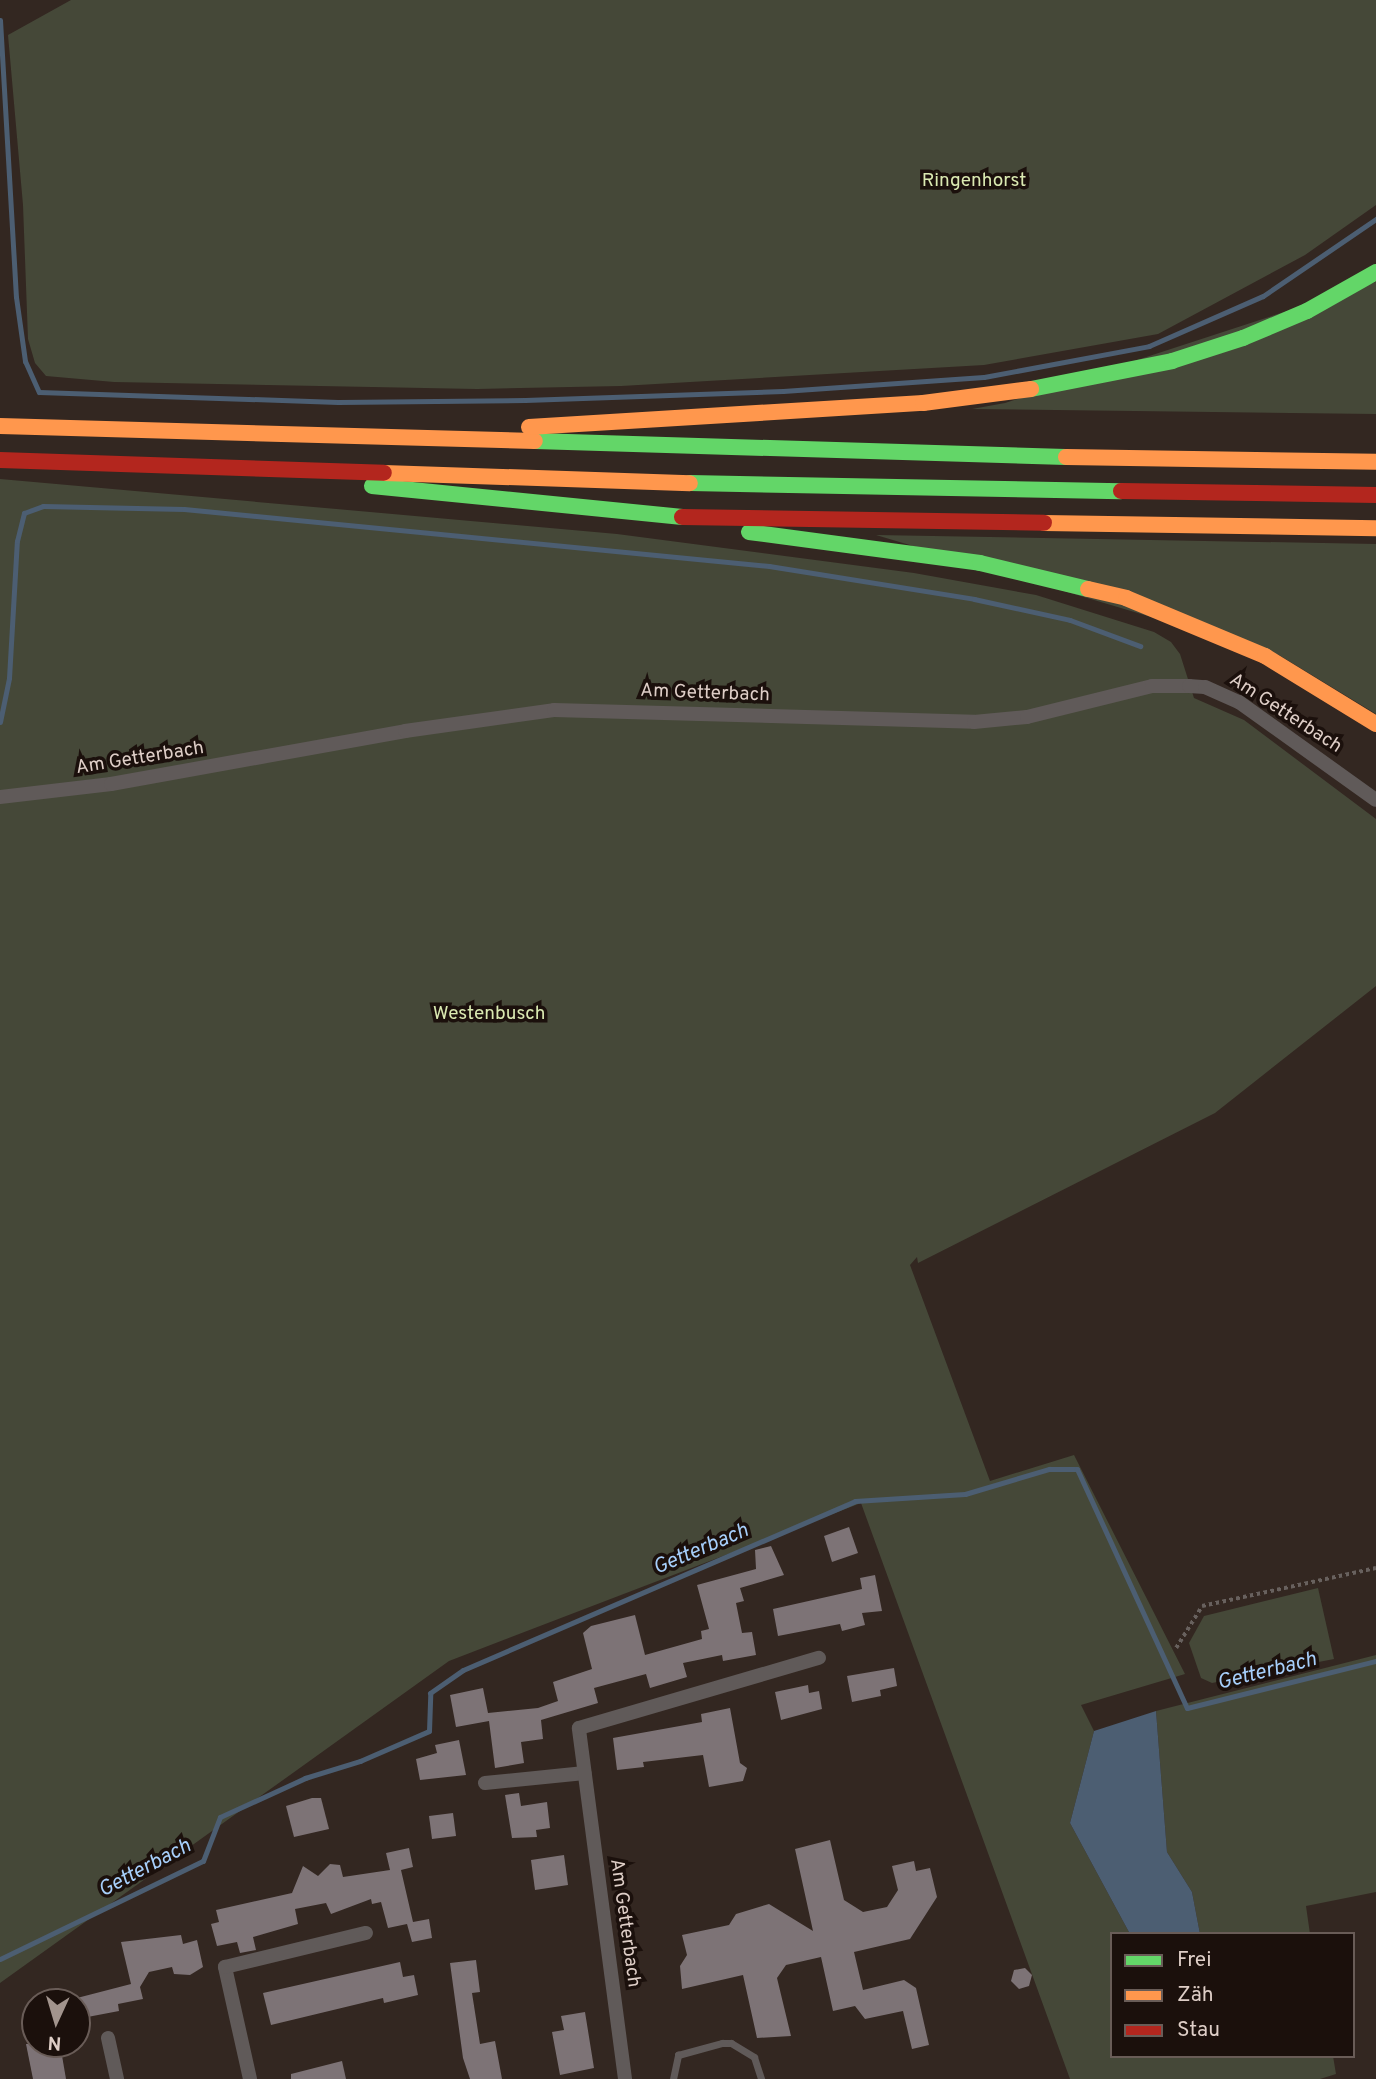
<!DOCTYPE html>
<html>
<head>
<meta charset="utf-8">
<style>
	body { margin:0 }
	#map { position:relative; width:1376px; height:2079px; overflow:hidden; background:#332721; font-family:Overpass,sans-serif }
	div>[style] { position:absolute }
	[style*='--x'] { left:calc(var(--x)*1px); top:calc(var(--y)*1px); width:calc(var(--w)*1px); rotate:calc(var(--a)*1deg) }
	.green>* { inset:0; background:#454838 }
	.water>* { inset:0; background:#4c5e72 }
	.stream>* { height:5px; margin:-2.5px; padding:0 2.5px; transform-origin:2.5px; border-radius:2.5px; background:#4c5e72 }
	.building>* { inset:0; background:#7d7376 }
	.path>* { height:3.5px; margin-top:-1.75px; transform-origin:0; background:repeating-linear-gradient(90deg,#68615e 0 3.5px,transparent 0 7px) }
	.lane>* { height:7px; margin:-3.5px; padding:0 3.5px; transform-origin:3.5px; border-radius:3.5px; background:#605a59 }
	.street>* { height:14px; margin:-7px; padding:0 7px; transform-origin:7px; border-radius:7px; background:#605a59 }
	.fast>* { height:16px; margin:-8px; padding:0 8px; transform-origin:8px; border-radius:8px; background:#63d668 }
	.slow>* { height:16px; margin:-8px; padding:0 8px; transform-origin:8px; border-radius:8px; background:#ff974d }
	.jam>* { height:16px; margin:-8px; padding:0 8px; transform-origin:8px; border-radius:8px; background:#b3261e }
	span { translate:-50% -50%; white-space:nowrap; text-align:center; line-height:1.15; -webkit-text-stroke:7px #1b100c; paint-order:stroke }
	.park-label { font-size:19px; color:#dae9b1 }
	.street-label { font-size:19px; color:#decec7 }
	.water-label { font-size:21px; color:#a7cffb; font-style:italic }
	.legend { position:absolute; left:1110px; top:1932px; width:245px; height:126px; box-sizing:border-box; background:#1b100c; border:2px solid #695c57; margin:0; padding:9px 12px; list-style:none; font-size:21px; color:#decec7 }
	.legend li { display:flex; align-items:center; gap:14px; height:35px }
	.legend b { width:35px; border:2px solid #695c57 }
	.north { position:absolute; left:21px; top:1988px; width:70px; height:70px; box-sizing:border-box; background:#1b100c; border:2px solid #695c57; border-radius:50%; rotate:184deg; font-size:19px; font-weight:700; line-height:28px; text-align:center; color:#decec7 }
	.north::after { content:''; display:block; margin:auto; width:24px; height:32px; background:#a2948d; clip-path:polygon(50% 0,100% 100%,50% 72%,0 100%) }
</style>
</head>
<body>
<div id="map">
	<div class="green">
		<i style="clip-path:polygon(71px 0,1376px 0,1376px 205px,1305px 255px,1158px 334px,984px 365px,621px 386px,477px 389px,114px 382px,46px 376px,35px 363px,28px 339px,23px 205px,8px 35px)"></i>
		<i style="clip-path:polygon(1376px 282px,1376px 414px,972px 409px,1005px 403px)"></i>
		<i style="clip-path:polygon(0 479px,617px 534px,914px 573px,1036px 595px,1154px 632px,1171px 642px,1180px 654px,1194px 698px,1244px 720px,1376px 819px,1376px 986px,1215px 1113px,918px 1263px,917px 1257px,910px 1265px,990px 1481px,1074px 1455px,1185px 1674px,1081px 1705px,1094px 1731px,1070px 1823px,1130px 1934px,1112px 1934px,1112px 2056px,1333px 2056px,1336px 2074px,1320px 2079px,1070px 2079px,861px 1503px,449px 1661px,0 1983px)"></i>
		<i style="clip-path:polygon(876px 535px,1376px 544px,1376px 714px,1279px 655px)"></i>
		<i style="clip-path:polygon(1318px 1588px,1334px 1659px,1212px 1683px,1201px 1678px,1189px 1643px,1204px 1616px)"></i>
		<i style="clip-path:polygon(1376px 1655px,1376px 1892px,1306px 1906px,1310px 1934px,1200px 1934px,1192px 1892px,1167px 1852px,1156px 1711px)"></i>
	</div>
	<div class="water">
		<i style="clip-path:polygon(1156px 1711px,1167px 1852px,1192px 1892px,1200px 1934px,1130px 1934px,1070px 1823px,1094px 1731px)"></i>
	</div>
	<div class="stream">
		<i style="--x:0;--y:20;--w:277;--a:86.7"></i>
		<i style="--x:16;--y:297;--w:65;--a:82"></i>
		<i style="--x:25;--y:361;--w:34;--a:66"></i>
		<i style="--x:39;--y:392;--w:299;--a:1.9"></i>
		<i style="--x:338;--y:402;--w:187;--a:-0.6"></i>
		<i style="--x:525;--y:400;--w:258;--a:-2"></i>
		<i style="--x:783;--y:391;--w:201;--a:-4"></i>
		<i style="--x:984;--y:377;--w:168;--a:-10.6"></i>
		<i style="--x:1149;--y:346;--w:124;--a:-23.7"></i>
		<i style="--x:1263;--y:296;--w:137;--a:-34.3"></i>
		<i style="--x:0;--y:722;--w:45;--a:-78.4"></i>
		<i style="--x:9;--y:678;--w:137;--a:-86.7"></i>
		<i style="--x:17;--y:541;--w:29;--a:-76"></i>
		<i style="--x:24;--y:513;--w:20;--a:-20"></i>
		<i style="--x:43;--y:506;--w:141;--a:1.2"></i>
		<i style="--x:184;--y:509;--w:588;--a:5.57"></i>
		<i style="--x:769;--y:566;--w:208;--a:9.1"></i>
		<i style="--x:974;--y:599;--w:98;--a:12.3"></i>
		<i style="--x:1070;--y:620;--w:75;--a:20.4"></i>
		<i style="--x:0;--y:1959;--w:225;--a:-25.8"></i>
		<i style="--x:203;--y:1861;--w:47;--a:-68.9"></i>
		<i style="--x:220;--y:1817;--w:94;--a:-24.6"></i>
		<i style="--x:305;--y:1778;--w:58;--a:-17.2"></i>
		<i style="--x:360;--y:1761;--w:75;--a:-23.5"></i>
		<i style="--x:429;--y:1731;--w:38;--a:-88"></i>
		<i style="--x:430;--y:1693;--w:40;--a:-34.9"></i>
		<i style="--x:463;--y:1670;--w:427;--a:-23.3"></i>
		<i style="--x:855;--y:1501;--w:110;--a:-3.6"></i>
		<i style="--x:965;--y:1494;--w:88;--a:-16.6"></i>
		<i style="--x:1049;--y:1469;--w:28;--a:0"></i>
		<i style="--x:1077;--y:1469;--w:263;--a:65.3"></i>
		<i style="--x:1187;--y:1708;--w:195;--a:-14"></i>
	</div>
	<div class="building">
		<i style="clip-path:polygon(849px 1527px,858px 1553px,832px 1562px,824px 1536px)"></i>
		<i style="clip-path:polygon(771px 1546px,784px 1575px,740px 1588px,744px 1601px,736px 1603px,742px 1633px,752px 1632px,756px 1655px,723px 1661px,722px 1655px,683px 1663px,687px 1677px,650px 1688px,646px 1674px,594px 1688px,598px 1703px,541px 1720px,543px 1739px,521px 1742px,524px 1763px,495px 1768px,489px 1721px,456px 1727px,450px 1695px,483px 1688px,488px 1713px,538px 1708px,558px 1701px,553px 1682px,592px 1669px,583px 1633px,591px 1626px,635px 1615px,645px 1655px,702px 1639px,701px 1631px,709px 1629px,697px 1585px,756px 1569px,755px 1550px)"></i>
		<i style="clip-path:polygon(875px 1575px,882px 1611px,862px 1613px,865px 1625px,842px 1631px,840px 1624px,778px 1636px,773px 1609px,862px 1589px,860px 1578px)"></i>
		<i style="clip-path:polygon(894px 1668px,897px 1686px,880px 1690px,881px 1696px,852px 1702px,847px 1676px)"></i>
		<i style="clip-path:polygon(808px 1685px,809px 1693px,819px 1691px,822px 1709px,781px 1720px,775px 1692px)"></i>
		<i style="clip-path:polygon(730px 1708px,740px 1763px,747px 1768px,743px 1781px,709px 1787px,703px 1755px,643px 1762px,644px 1767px,617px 1770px,613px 1738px,702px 1722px,701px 1714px)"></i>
		<i style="clip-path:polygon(459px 1740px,466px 1775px,420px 1780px,416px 1759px,437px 1753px,435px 1745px)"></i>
		<i style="clip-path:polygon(519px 1793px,521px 1806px,547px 1802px,550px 1828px,536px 1830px,537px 1837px,512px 1838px,505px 1795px)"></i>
		<i style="clip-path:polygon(312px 1798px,321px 1798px,329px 1829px,294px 1837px,286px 1806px)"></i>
		<i style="clip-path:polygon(453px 1813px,456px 1836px,432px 1839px,429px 1816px)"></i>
		<i style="clip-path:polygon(830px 1840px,844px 1900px,863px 1912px,887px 1907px,898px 1890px,892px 1866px,914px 1861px,916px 1871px,930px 1868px,937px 1897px,910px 1939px,854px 1952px,863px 1990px,904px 1980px,916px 1988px,929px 2045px,912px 2049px,903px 2011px,865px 2019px,855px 2006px,833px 2011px,821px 1957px,786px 1965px,777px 1978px,791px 2036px,757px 2038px,743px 1975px,682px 1989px,680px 1966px,687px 1955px,682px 1935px,729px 1925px,736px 1914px,769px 1904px,813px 1931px,795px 1849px)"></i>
		<i style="clip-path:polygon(409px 1848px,413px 1867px,401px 1870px,413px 1922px,429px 1919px,432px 1938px,412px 1942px,407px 1924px,388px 1928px,381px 1902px,372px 1904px,371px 1899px,331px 1914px,326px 1903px,295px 1909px,298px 1924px,253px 1937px,256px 1950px,240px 1953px,237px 1942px,217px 1946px,211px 1924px,219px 1922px,216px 1910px,292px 1893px,303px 1866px,318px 1876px,330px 1864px,340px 1865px,343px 1877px,390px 1870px,386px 1853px)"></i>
		<i style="clip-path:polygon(564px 1855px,568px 1885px,535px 1890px,531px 1860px)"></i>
		<i style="clip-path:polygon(181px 1935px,183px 1944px,197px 1940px,203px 1967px,190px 1975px,174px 1974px,172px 1967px,149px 1972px,140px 1987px,143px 1999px,118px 2004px,119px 2011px,77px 2019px,77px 1998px,131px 1984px,121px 1942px)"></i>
		<i style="clip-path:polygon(476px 1960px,480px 1992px,472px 1993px,480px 2044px,495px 2041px,502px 2079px,470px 2079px,463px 2058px,450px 1963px)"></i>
		<i style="clip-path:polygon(400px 1962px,403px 1977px,414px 1975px,418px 1995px,384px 2003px,383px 1998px,271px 2025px,263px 1993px)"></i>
		<i style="clip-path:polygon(1025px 1968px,1032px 1975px,1029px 1986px,1019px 1989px,1011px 1981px,1014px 1970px)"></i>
		<i style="clip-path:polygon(585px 2012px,594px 2068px,560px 2075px,552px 2032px,564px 2030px,561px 2016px)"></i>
		<i style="clip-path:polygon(26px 2044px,60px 2044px,66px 2079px,33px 2079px)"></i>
		<i style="clip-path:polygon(342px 2061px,346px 2079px,291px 2079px,291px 2074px)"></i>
	</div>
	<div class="path">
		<i style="--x:1176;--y:1648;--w:49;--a:-58.2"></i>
		<i style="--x:1202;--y:1606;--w:178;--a:-12.3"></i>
	</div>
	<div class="lane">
		<i style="--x:673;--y:2079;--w:25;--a:-78"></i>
		<i style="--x:678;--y:2055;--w:46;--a:-15.3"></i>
		<i style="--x:722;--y:2043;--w:9;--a:0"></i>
		<i style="--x:731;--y:2043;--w:27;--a:31"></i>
		<i style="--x:754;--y:2057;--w:23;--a:72"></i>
	</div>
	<div class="street">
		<i style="--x:0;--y:797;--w:112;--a:-6.7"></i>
		<i style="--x:111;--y:784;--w:299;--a:-10.2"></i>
		<i style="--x:405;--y:731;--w:150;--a:-8"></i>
		<i style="--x:554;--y:710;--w:420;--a:1.6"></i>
		<i style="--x:974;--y:722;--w:53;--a:-5.4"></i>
		<i style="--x:1027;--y:717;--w:129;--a:-13.9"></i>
		<i style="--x:1152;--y:686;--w:37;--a:0"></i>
		<i style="--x:1189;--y:686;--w:16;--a:4"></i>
		<i style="--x:1205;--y:687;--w:37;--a:24"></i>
		<i style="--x:1239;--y:702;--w:168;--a:35.6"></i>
		<i style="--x:485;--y:1783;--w:100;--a:-5.7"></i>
		<i style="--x:108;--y:2038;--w:42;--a:77.6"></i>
		<i style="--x:250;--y:2079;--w:115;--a:-102.6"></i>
		<i style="--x:225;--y:1967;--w:145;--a:-13.6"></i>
		<i style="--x:625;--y:2079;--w:354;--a:-97.5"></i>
		<i style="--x:579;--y:1728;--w:250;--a:-16.3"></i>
	</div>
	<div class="fast">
		<i style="--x:1031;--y:389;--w:144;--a:-11.2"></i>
		<i style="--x:1172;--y:361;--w:75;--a:-17.9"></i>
		<i style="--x:1243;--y:338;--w:69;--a:-22.9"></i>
		<i style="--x:1307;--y:311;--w:79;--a:-29.5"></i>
		<i style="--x:535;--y:441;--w:531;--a:1.73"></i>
		<i style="--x:690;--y:483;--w:431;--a:1.1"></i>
		<i style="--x:372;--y:486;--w:312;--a:5.7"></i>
		<i style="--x:749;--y:532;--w:233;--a:7.6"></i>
		<i style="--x:980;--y:563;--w:111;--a:13.5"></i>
	</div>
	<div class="slow">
		<i style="--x:0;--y:426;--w:535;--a:1.61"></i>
		<i style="--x:529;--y:427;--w:395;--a:-3.5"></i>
		<i style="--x:923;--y:403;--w:109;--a:-7.4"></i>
		<i style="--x:1066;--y:457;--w:310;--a:0.9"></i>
		<i style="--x:384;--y:473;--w:306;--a:1.9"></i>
		<i style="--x:1044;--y:523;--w:332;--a:0.9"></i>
		<i style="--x:1088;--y:589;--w:39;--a:13"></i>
		<i style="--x:1126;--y:598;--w:151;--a:22.6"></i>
		<i style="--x:1265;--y:656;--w:130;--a:31.5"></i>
	</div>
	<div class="jam">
		<i style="--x:0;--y:460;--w:384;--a:1.9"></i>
		<i style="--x:1121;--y:491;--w:255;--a:0.9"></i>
		<i style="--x:682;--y:517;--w:362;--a:0.9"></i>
	</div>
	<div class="park-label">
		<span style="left:974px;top:182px">Ringenhorst</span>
		<span style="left:489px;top:1015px">Westenbusch</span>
	</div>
	<div class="street-label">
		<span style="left:705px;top:694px;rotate:2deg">Am Getterbach</span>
		<span style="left:1285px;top:714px;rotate:33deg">Am Getterbach</span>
		<span style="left:140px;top:759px;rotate:-9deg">Am Getterbach</span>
		<span style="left:624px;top:1923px;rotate:82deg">Am Getterbach</span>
	</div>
	<div class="water-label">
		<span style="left:701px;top:1550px;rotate:-23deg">Getterbach</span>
		<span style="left:1267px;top:1672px;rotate:-14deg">Getterbach</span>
		<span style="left:145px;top:1869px;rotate:-28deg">Getterbach</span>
	</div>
	<ul class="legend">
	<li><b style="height:9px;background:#63d668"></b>Frei</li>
	<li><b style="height:9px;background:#ff974d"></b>Zäh</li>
	<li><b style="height:9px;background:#b3261e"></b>Stau</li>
	</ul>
	<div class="north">N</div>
</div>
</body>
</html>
